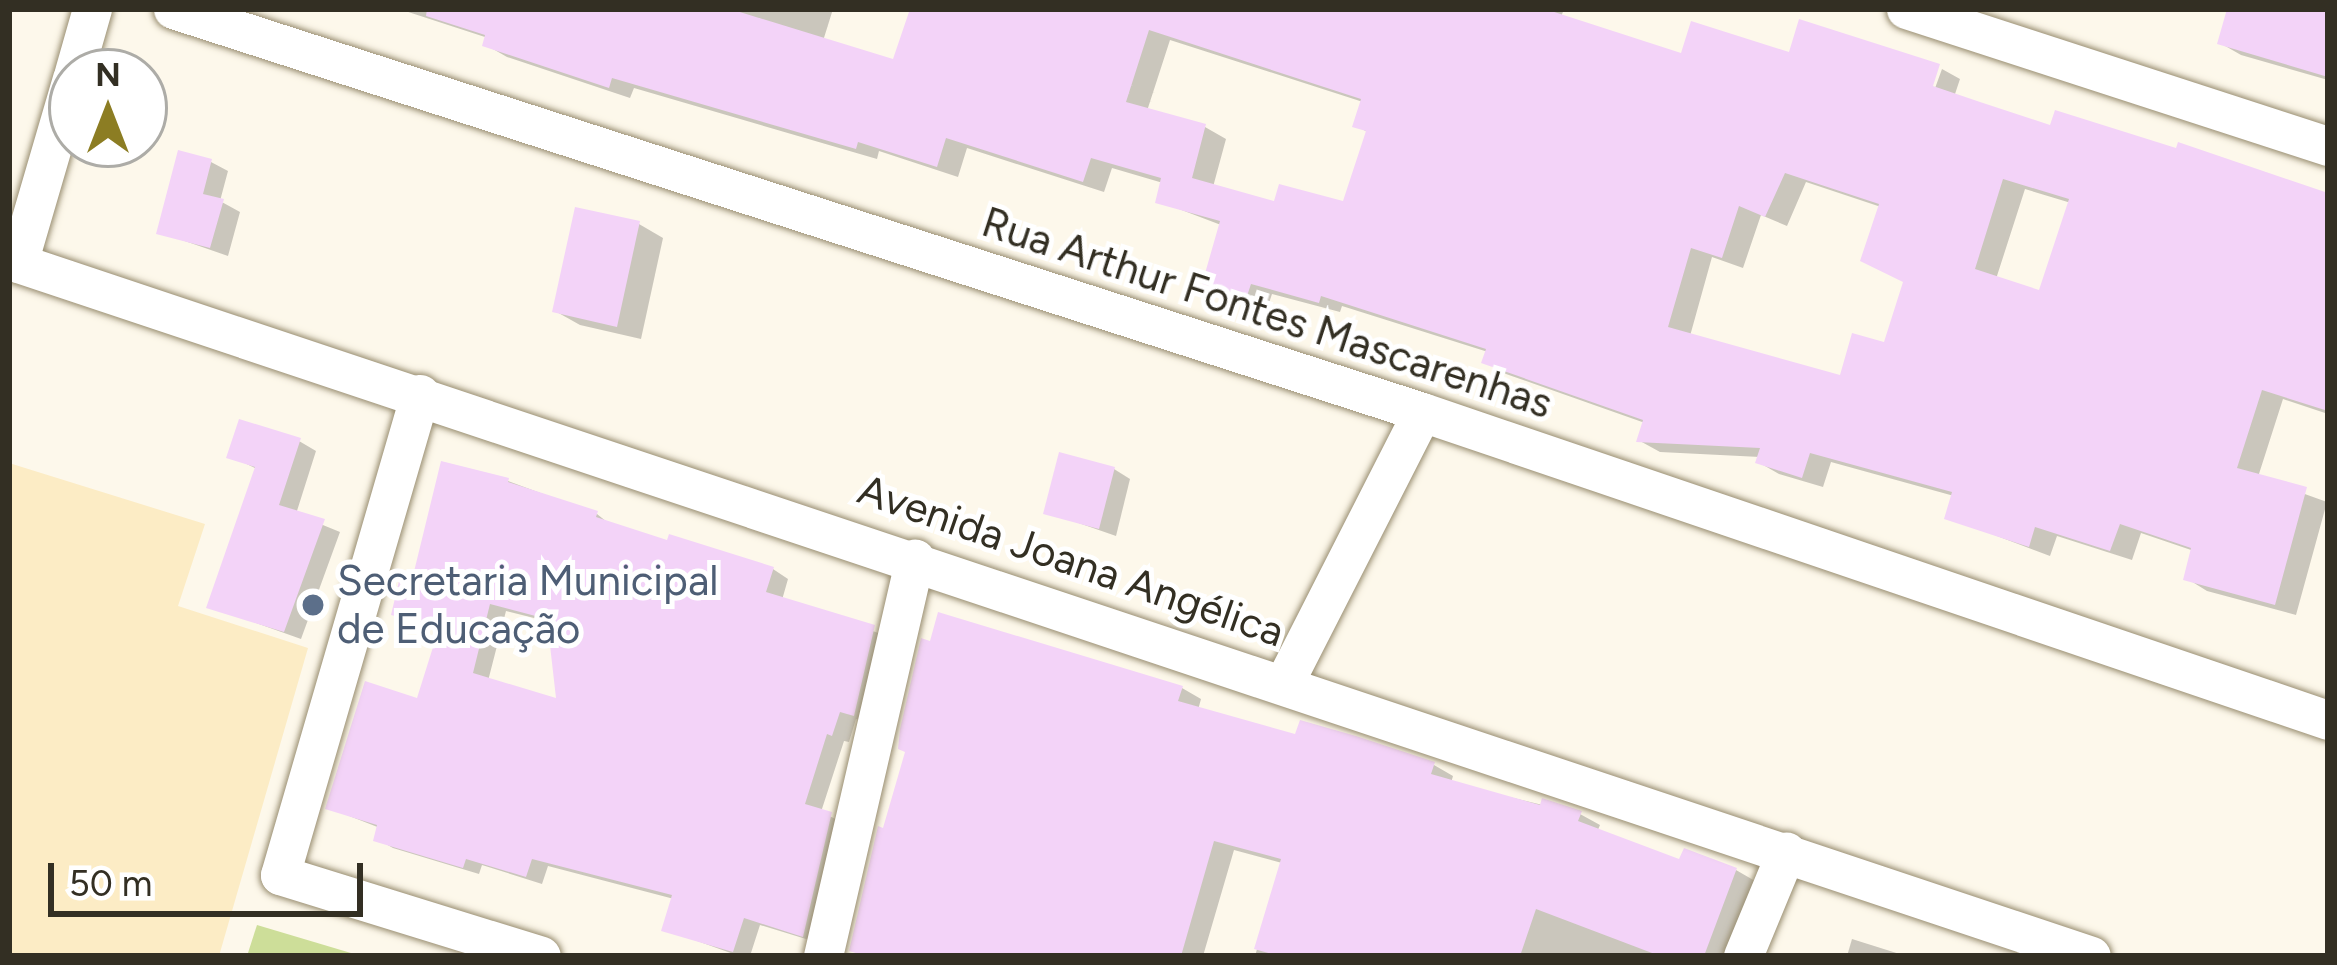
<!DOCTYPE html>
<html>
<head>
<meta charset="utf-8">
<style>
	body { margin:0 }
	#map { position:relative; width:2337px; height:965px; overflow:hidden; background:#fdf8eb; font-family:Figtree,sans-serif }
	div>[style] { position:absolute }
	[style*='--x'] { left:calc(var(--x)*1px); top:calc(var(--y)*1px); width:calc(var(--w)*1px); rotate:calc(var(--a)*1deg) }
	.built>* { inset:0; background:#fcecc5 }
	.green>* { inset:0; background:#cdde99 }
	.shadow>* { inset:0; background:#0003 }
	.building>* { inset:0; background:#f3d3f8 }
	.roads { filter:drop-shadow(0 0 3px #998e71) drop-shadow(0 0 3px #998e71) }
	.minor>* { height:39px; margin:-19.5px; padding:0 19.5px; transform-origin:19.5px; border-radius:19.5px; background:#fff }
	.dots>* { width:33px; height:33px; translate:-50% -50%; box-sizing:border-box; border:6px solid #fff; border-radius:50% }
	span { translate:-50% -50%; white-space:nowrap; text-align:center; line-height:1.15; -webkit-text-stroke:10px #fff; paint-order:stroke }
	.street-label { font-size:42px; color:#332f23 }
	.service-label { font-size:42px; color:#4e5e75 }
	.left { translate:0 -50%; text-align:left }
	.frame { position:absolute; inset:0; border:12px solid #332f23; pointer-events:none }
	.north { position:absolute; left:48px; top:48px; width:120px; height:120px; box-sizing:border-box; background:#fff; border:3px solid #adaca7; border-radius:50%; rotate:0deg; font-size:33px; font-weight:700; line-height:48px; text-align:center; color:#332f23 }
	.north::after { content:''; display:block; margin:auto; width:42px; height:54px; background:#8c7d23; clip-path:polygon(50% 0,100% 100%,50% 72%,0 100%) }
	.scale { position:absolute; left:48px; top:863px; width:315px; height:54px; box-sizing:border-box; border:6px solid #332f23; border-top:0; padding-left:15px; font-size:36px; line-height:42px; white-space:nowrap; color:#332f23; -webkit-text-stroke:9px #fff; paint-order:stroke }
</style>
</head>
<body>
<div id="map">
	<div class="built">
		<i style="clip-path:polygon(9px 463px,205px 524px,178px 606px,308px 648px,219px 956px,9px 956px)"></i>
	</div>
	<div class="green">
		<i style="clip-path:polygon(257px 925px,361px 956px,247px 956px)"></i>
	</div>
	<div class="shadow">
		<i style="clip-path:polygon(evenodd,399px 9px,833px 9px,823px 41px,895px 63px,913px 9px,1564px 9px,1561px 17px,1683px 56px,1930px 102px,1942px 69px,1960px 79px,1954px 97px,2052px 129px,2328px 196px,2328px 414px,2283px 399px,2258px 477px,2327px 502px,2296px 615px,2207px 591px,2186px 578px,2194px 551px,2141px 533px,2132px 560px,2057px 536px,2050px 556px,1947px 517px,1954px 496px,1831px 462px,1823px 487px,1779px 474px,1758px 462px,1760px 457px,1660px 452px,1640px 441px,1645px 423px,1506px 374px,1485px 362px,1488px 352px,1342px 306px,1340px 312px,1272px 294px,1268px 306px,1227px 295px,1206px 282px,1221px 225px,1158px 201px,1163px 183px,1112px 168px,1104px 192px,967px 148px,958px 177px,879px 151px,877px 159px,634px 88px,630px 98px,507px 57px,486px 45px,488px 38px,399px 9px,1170px 40px,1363px 102px,1355px 125px,1369px 133px,1345px 205px,1276px 204px,1213px 187px,1226px 139px,1205px 127px,1147px 111px,1170px 40px,399px 9px,1806px 182px,1881px 207px,1906px 282px,1886px 346px,1842px 379px,1690px 336px,1712px 257px,1743px 268px,1761px 215px,1787px 226px,1806px 182px,399px 9px,2025px 189px,2071px 203px,2041px 293px,1996px 279px,2025px 189px)"></i>
		<i style="clip-path:polygon(2230px 9px,2328px 9px,2328px 80px,2241px 55px,2220px 43px)"></i>
		<i style="clip-path:polygon(211px 162px,228px 171px,220px 201px,240px 212px,228px 256px,159px 232px)"></i>
		<i style="clip-path:polygon(639px 224px,663px 238px,641px 339px,580px 325px,555px 311px)"></i>
		<i style="clip-path:polygon(299px 441px,316px 451px,296px 514px,340px 532px,301px 639px,209px 606px,257px 469px,230px 456px)"></i>
		<i style="clip-path:polygon(1114px 469px,1130px 479px,1116px 536px,1047px 512px)"></i>
		<i style="clip-path:polygon(evenodd,508px 481px,597px 514px,612px 526px,773px 569px,788px 579px,782px 600px,890px 637px,870px 723px,856px 719px,849px 742px,844px 741px,821px 812px,846px 824px,819px 943px,760px 925px,750px 956px,739px 956px,664px 929px,674px 899px,548px 866px,542px 884px,482px 865px,479px 874px,393px 848px,377px 839px,380px 828px,329px 808px,419px 702px,441px 631px,394px 614px,508px 481px,506px 611px,550px 622px,559px 703px,488px 681px,506px 611px)"></i>
		<i style="clip-path:polygon(1182px 688px,1201px 699px,1198px 710px,1297px 738px,1434px 765px,1453px 776px,1451px 783px,1580px 814px,1600px 825px,1597px 832px,1681px 863px,1686px 852px,1736px 870px,1755px 881px,1727px 956px,1255px 956px,1282px 863px,1234px 850px,1203px 956px,864px 956px,852px 949px)"></i>
		<i style="clip-path:polygon(1852px 939px,1906px 956px,1847px 956px)"></i>
	</div>
	<div class="building">
		<i style="clip-path:polygon(evenodd,427px 9px,730px 9px,893px 59px,910px 9px,1545px 9px,1681px 53px,1691px 21px,1789px 52px,1799px 19px,1940px 64px,1933px 86px,1980px 102px,2050px 125px,2055px 110px,2176px 148px,2178px 142px,2328px 193px,2328px 411px,2262px 390px,2237px 468px,2307px 487px,2275px 605px,2183px 580px,2191px 548px,2120px 524px,2110px 551px,2035px 527px,2029px 547px,1944px 519px,1952px 492px,1810px 453px,1802px 478px,1755px 463px,1760px 448px,1636px 442px,1643px 420px,1481px 363px,1486px 349px,1321px 296px,1319px 303px,1251px 284px,1247px 296px,1202px 284px,1220px 221px,1155px 203px,1161px 178px,1091px 158px,1083px 182px,946px 138px,937px 167px,858px 142px,856px 149px,612px 78px,609px 88px,482px 46px,485px 35px,426px 16px,427px 9px,1149px 30px,1361px 99px,1352px 127px,1366px 131px,1343px 201px,1279px 184px,1274px 201px,1192px 178px,1206px 124px,1126px 102px,1149px 30px,427px 9px,1785px 173px,1879px 204px,1860px 261px,1903px 282px,1884px 342px,1852px 333px,1840px 375px,1668px 327px,1691px 248px,1722px 258px,1739px 206px,1765px 217px,1785px 173px,427px 9px,2003px 179px,2069px 199px,2039px 290px,1975px 269px,2003px 179px)"></i>
		<i style="clip-path:polygon(2227px 9px,2328px 9px,2328px 77px,2217px 44px)"></i>
		<i style="clip-path:polygon(178px 150px,212px 159px,203px 194px,224px 199px,210px 248px,156px 234px)"></i>
		<i style="clip-path:polygon(575px 207px,640px 221px,617px 327px,552px 312px)"></i>
		<i style="clip-path:polygon(239px 419px,301px 438px,279px 505px,325px 519px,284px 632px,206px 608px,255px 467px,226px 458px)"></i>
		<i style="clip-path:polygon(1059px 452px,1115px 467px,1099px 529px,1043px 514px)"></i>
		<i style="clip-path:polygon(evenodd,441px 461px,509px 478px,508px 482px,598px 511px,596px 517px,667px 540px,669px 534px,774px 567px,766px 592px,875px 625px,854px 716px,840px 712px,832px 736px,827px 734px,805px 804px,832px 812px,803px 937px,744px 918px,733px 952px,661px 931px,672px 895px,532px 859px,526px 877px,466px 859px,463px 868px,373px 841px,377px 825px,325px 809px,365px 681px,417px 698px,439px 628px,391px 615px,399px 581px,411px 584px,441px 461px,490px 604px,547px 619px,556px 698px,473px 673px,490px 604px)"></i>
		<i style="clip-path:polygon(938px 612px,1183px 686px,1178px 701px,1295px 734px,1300px 720px,1356px 736px,1435px 762px,1431px 774px,1540px 805px,1542px 798px,1582px 811px,1578px 821px,1679px 859px,1684px 848px,1737px 868px,1704px 956px,1660px 956px,1536px 909px,1520px 956px,1279px 956px,1254px 949px,1281px 859px,1214px 841px,1181px 956px,866px 956px,849px 951px,878px 826px,883px 828px,905px 752px,898px 749px,900px 729px,921px 638px,930px 641px)"></i>
	</div>
	<div class="roads">
		<div class="minor">
			<i style="--x:173;--y:9;--w:1312;--a:17.88"></i>
			<i style="--x:1422;--y:412;--w:957;--a:18.78"></i>
			<i style="--x:1906;--y:9;--w:444;--a:18"></i>
			<i style="--x:74;--y:72;--w:66;--a:-74.1"></i>
			<i style="--x:9;--y:260;--w:2195;--a:18.48"></i>
			<i style="--x:18;--y:263;--w:193;--a:-73.7"></i>
			<i style="--x:420;--y:394;--w:501;--a:106.23"></i>
			<i style="--x:280;--y:875;--w:273;--a:17.2"></i>
			<i style="--x:1284;--y:683;--w:304;--a:-63"></i>
			<i style="--x:823;--y:956;--w:408;--a:-77"></i>
			<i style="--x:1743;--y:956;--w:113;--a:-67.5"></i>
		</div>
	</div>
	<div class="dots">
		<i style="left:313px;top:605px;background:#5c6f8a"></i>
	</div>
	<div class="street-label">
		<span style="left:1267px;top:313px;rotate:18deg">Rua Arthur Fontes Mascarenhas</span>
		<span style="left:1071px;top:561px;rotate:19deg">Avenida Joana Angélica</span>
	</div>
	<div class="service-label">
		<span class="left" style="left:337px;top:605px">Secretaria Municipal<br>de Educação</span>
	</div>
	<div class="frame"></div>
	<div class="north">N</div>
	<div class="scale">50 m</div>
</div>
</body>
</html>
